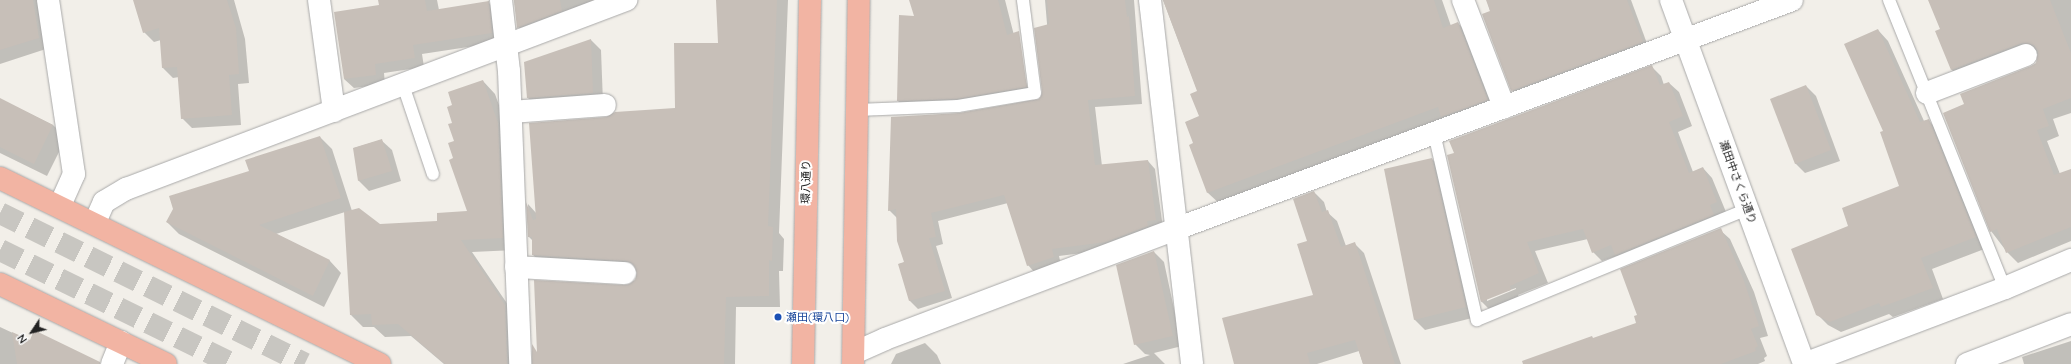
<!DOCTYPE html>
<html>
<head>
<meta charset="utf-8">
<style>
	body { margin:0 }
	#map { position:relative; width:2071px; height:364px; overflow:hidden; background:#f2efe9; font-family:Quicksand,"Noto Sans JP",sans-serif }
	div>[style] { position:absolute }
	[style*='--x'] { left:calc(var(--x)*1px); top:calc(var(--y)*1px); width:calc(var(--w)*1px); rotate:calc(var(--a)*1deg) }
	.shadow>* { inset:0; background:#0003 }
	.building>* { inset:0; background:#c7bfb8 }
	.trunk-tunnel>* { height:22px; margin-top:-11px; transform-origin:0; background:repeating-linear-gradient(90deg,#c8c6c1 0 22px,transparent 0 33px) }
	.roads { filter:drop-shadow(0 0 1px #a9a9a9) drop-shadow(0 0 1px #a9a9a9) }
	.service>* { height:12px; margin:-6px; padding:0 6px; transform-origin:6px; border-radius:6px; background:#fff }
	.minor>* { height:22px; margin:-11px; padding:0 11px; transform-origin:11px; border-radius:11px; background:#fff }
	.tertiary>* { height:22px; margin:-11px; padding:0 11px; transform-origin:11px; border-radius:11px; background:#fff }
	.trunk>* { height:22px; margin:-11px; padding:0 11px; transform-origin:11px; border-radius:11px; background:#f2b4a3 }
	.dots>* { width:11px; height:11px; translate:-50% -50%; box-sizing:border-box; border:2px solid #fff; border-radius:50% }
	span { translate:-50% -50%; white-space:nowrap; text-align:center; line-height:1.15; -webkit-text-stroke:4px #fff; paint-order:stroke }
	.street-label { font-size:11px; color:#222 }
	.transit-label { font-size:11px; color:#164399 }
	.left { translate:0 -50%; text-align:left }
	.north { position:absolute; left:12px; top:312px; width:40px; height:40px; -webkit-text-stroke:3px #fff; paint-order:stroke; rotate:235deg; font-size:11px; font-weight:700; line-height:16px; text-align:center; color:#222 }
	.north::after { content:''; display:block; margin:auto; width:14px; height:18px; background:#222; clip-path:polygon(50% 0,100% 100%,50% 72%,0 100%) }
</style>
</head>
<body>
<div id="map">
	<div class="shadow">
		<i style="clip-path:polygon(0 0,40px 0,49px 48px,0 64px)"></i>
		<i style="clip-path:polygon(135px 0,234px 0,245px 39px,249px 83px,238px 84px,241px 125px,192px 128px,182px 118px,179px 77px,173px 78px,163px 68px,161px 40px,154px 42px,144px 32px)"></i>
		<i style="clip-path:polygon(382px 0,437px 0,439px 10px,488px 2px,498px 12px,501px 42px,422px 54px,424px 67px,384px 73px,385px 84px,354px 88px,344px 79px)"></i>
		<i style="clip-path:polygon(514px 0,597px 0,526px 36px,518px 27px)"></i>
		<i style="clip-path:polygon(717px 0,788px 0,779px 233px,784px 239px,783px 271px,779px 271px,780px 307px,736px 307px,735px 364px,546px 364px,625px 286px,636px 281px,637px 271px,545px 266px,533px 255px,533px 241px,529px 237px,528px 204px,537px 214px,606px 118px,676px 109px,719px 44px)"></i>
		<i style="clip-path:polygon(910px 0,1005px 0,1030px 98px,908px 111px,898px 101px,915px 17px)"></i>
		<i style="clip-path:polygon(1045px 0,1134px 0,1142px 104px,1095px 107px,1102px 166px,1148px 161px,1155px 169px,1163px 228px,1114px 249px,1059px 256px,1061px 265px,1035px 273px,1028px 265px,1008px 203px,938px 221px,943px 244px,936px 246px,952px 298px,918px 309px,910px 301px,899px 264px,906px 262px,897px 218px,889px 210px,1058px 155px)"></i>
		<i style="clip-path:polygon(1163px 0,1442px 0,1451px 26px,1458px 23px,1471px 37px,1501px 113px,1222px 206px,1208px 193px,1194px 144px,1200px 117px,1198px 92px)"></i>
		<i style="clip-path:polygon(1487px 0,1631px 0,1649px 49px,1519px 98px,1512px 90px)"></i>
		<i style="clip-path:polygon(1929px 0,2071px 0,2071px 113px,2053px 119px,2059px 136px,2047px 141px,2060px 174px,2071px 170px,2071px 241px,2018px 263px,2007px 252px,1991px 231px,1965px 105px,2031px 67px,2037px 63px,2038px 54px,2033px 53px,1962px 81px,1952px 70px,1937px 32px,1941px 30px)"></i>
		<i style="clip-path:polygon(1878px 30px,1888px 41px,1924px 121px,1928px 120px,1939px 131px,1987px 248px,1932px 269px,1943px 299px,1893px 317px,1889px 314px,1841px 332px,1828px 325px,1817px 314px,1849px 227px,1901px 187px,1884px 132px)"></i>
		<i style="clip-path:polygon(591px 40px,601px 50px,603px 103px,538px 108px,528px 98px)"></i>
		<i style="clip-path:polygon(evenodd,1652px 67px,1661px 76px,1664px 85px,1669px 83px,1679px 92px,1692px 126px,1678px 132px,1693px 172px,1703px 168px,1712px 178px,1726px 212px,1719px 214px,1723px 224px,1625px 264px,1617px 256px,1602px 261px,1593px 252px,1588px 239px,1535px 251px,1548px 283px,1518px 295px,1520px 300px,1491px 311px,1481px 301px,1455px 154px,1652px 67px,1516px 288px,1516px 289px,1487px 301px,1487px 298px,1516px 288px)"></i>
		<i style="clip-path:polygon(483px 81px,495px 94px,510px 136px,514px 250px,472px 252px,517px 318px,519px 364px,444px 364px,411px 336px,385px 337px,374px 327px,363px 327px,351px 315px,345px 212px,276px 234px,330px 261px,341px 273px,324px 307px,179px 234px,167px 222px,250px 172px,320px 137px,332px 149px,352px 211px,380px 225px,439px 222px,468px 212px,455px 159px,454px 106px)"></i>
		<i style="clip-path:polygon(1806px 86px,1816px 96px,1840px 161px,1805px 173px,1795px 163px)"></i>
		<i style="clip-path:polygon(0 99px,53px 125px,66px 138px,47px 176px,0 153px)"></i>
		<i style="clip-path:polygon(381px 140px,392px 150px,401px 181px,369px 191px,359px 181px,354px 148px)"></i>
		<i style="clip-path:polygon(1432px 159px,1442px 169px,1476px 317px,1425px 330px,1415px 320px,1385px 170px)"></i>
		<i style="clip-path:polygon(1314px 192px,1324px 202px,1327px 212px,1337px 221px,1346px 246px,1354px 243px,1364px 253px,1401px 364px,1363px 364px,1359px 351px,1317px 364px,1235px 364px,1314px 296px,1308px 242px)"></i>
		<i style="clip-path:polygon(1720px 230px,1730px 239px,1754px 292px,1768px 336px,1760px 338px,1767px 356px,1764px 358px,1765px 361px,1758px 364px,1538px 364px,1638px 324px,1638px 315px)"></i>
		<i style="clip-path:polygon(1154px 252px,1164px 262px,1182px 346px,1154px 353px,1165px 364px,1123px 364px,1150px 355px,1145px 354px,1135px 344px)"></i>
		<i style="clip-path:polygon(0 327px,30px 341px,84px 364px,0 364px)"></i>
		<i style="clip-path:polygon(2071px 341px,2071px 364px,2024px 364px,2022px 357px)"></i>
		<i style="clip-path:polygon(925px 343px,937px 355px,941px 364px,891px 364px,896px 354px)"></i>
	</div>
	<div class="building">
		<i style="clip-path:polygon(0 0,33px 0,39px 38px,0 50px)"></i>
		<i style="clip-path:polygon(133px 0,227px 0,236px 28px,239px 74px,229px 75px,232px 115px,181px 119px,177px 67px,162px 68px,159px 28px,143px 33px)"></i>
		<i style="clip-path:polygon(378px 0,425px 0,427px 11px,489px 1px,492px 33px,413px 45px,415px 58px,375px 64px,376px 75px,344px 79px,334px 12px,379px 5px)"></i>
		<i style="clip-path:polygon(514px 0,560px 0,562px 11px,517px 28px)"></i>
		<i style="clip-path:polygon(716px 0,777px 0,768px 226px,773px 227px,772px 261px,769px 260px,769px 296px,726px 297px,724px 364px,532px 364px,532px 344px,537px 352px,534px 280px,624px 285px,635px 280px,637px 273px,632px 263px,626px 261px,532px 255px,532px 237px,528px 237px,526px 202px,533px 220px,536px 219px,529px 123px,606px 117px,615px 112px,675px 108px,674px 43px,718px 43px)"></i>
		<i style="clip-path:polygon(909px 0,998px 0,1007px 35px,1019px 31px,1027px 87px,957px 99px,897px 101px,899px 15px,914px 16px)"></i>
		<i style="clip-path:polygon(1047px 0,1125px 0,1127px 17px,1129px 16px,1135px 96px,1088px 100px,1095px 165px,1148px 160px,1156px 220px,1147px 221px,1148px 226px,1106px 242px,1052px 249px,1054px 257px,1027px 266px,1004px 195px,931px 213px,936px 237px,929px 238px,945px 291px,909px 301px,898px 264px,904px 262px,897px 241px,896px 209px,888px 211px,891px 117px,959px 113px,1039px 99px,1042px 92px,1034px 28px,1049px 24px)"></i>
		<i style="clip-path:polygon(1163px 0,1434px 0,1443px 28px,1458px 22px,1488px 100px,1441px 117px,1438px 107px,1207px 193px,1189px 145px,1193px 143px,1185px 122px,1199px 116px,1190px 94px,1197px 91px)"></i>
		<i style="clip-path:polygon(1486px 0,1627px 0,1643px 42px,1511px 91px,1482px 14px,1490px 11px)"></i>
		<i style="clip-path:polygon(1928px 0,2050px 0,2071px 53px,2071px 98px,2043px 109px,2049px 126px,2037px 130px,2054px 175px,2071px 169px,2071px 227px,2006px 253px,1997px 229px,1990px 232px,1943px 113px,1964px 104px,1960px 94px,2031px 66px,2036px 63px,2038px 51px,2034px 45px,2022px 43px,1951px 70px,1935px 31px,1940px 29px)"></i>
		<i style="clip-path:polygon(1878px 29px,1920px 122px,1929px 119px,1976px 237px,1921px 258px,1933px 288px,1881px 307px,1879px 303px,1830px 322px,1816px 315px,1791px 249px,1848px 226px,1842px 208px,1899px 186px,1880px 132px,1883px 131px,1844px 44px)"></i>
		<i style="clip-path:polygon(591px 39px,593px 93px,527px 98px,524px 62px)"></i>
		<i style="clip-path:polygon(1652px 65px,1660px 85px,1669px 82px,1683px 116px,1669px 122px,1689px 173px,1703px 167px,1717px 202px,1710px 205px,1714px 215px,1615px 255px,1611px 245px,1592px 253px,1583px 229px,1527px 242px,1539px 273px,1510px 286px,1511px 290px,1481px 302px,1447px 155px,1454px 153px,1449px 141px)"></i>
		<i style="clip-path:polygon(483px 80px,498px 123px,503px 238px,461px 240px,505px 305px,507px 364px,445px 364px,398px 324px,372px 325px,371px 314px,350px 315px,344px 212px,359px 208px,380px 224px,437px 221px,437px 213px,467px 211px,449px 160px,453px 158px,448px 143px,454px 141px,448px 124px,452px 123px,447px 107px,452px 105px,448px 92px)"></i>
		<i style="clip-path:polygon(1806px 85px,1831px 150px,1795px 164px,1770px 99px)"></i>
		<i style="clip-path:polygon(0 98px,53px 125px,34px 164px,0 147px)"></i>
		<i style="clip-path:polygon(320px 136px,341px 198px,259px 225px,330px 260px,313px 296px,166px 222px,173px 209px,169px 196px,249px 171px,245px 160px)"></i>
		<i style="clip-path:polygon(382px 139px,392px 171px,358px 181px,353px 148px)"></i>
		<i style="clip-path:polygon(1432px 158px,1466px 307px,1414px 320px,1384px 169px)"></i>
		<i style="clip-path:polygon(1314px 191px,1322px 212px,1328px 210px,1341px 247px,1355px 242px,1395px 364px,1363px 364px,1355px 340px,1307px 353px,1310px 364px,1234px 364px,1222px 318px,1313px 295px,1297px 244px,1307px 241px,1293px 199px)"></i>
		<i style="clip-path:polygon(1721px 228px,1744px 281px,1759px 326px,1751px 329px,1758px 346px,1755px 348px,1756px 351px,1721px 364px,1523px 364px,1522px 361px,1592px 336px,1593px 338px,1636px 323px,1634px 316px,1637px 315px,1620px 269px)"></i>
		<i style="clip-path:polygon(1154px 251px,1173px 336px,1134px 345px,1116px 265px)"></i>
		<i style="clip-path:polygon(34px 330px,100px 362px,100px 364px,17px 364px,12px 332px,30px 340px)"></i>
	</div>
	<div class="trunk-tunnel">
		<i style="--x:0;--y:213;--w:340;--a:26.3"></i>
		<i style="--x:0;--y:250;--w:259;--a:26.1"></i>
	</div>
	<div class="roads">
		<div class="service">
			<i style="--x:1889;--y:0;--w:310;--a:68.1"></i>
			<i style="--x:403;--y:85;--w:94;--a:71.4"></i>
			<i style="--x:857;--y:110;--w:101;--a:-2.3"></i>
			<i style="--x:958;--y:106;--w:78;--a:-9.6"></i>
			<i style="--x:1035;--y:93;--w:94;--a:-97.4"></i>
			<i style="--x:1434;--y:133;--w:192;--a:77.1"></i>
			<i style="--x:1477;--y:320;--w:293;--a:-22.3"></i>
		</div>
		<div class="minor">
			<i style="--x:48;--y:0;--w:176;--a:81.5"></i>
			<i style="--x:74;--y:174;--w:34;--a:114"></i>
			<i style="--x:319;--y:0;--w:112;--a:82.3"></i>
			<i style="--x:501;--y:0;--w:71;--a:83.6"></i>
			<i style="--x:509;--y:71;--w:293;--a:87.8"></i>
			<i style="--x:1150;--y:0;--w:366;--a:83.4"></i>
			<i style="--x:1463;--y:0;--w:115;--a:69"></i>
			<i style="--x:1927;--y:93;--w:106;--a:-21"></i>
			<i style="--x:511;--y:112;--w:94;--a:-4.3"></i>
			<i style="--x:95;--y:222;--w:22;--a:-66"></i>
			<i style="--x:104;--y:202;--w:26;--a:-31"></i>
			<i style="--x:126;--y:189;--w:535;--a:-20.71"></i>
			<i style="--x:516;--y:267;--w:109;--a:3.2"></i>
			<i style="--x:854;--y:353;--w:34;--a:-24"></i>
			<i style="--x:885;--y:339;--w:311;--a:-20.7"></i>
			<i style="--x:1176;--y:229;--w:657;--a:-20.39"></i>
			<i style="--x:112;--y:364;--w:24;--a:-68"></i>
			<i style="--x:1804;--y:364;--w:215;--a:-20.7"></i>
			<i style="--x:2005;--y:288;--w:72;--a:-23"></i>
			<i style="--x:1967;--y:364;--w:111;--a:-21"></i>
		</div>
		<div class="tertiary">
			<i style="--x:1671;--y:0;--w:388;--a:69.9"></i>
		</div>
		<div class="trunk">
			<i style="--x:0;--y:178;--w:423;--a:26.1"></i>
			<i style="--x:0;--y:284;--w:184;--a:25.7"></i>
			<i style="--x:803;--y:364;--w:364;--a:-88.9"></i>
			<i style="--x:853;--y:364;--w:364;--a:-89.1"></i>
		</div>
	</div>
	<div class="dots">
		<i style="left:778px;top:317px;background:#1a4fb4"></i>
	</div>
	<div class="street-label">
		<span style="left:806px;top:182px;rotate:-89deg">環八通り</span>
		<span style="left:1738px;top:182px;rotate:70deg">瀬田中さくら通り</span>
	</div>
	<div class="transit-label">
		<span class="left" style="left:786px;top:317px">瀬田(環八口)</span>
	</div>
	<div class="north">N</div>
</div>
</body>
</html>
